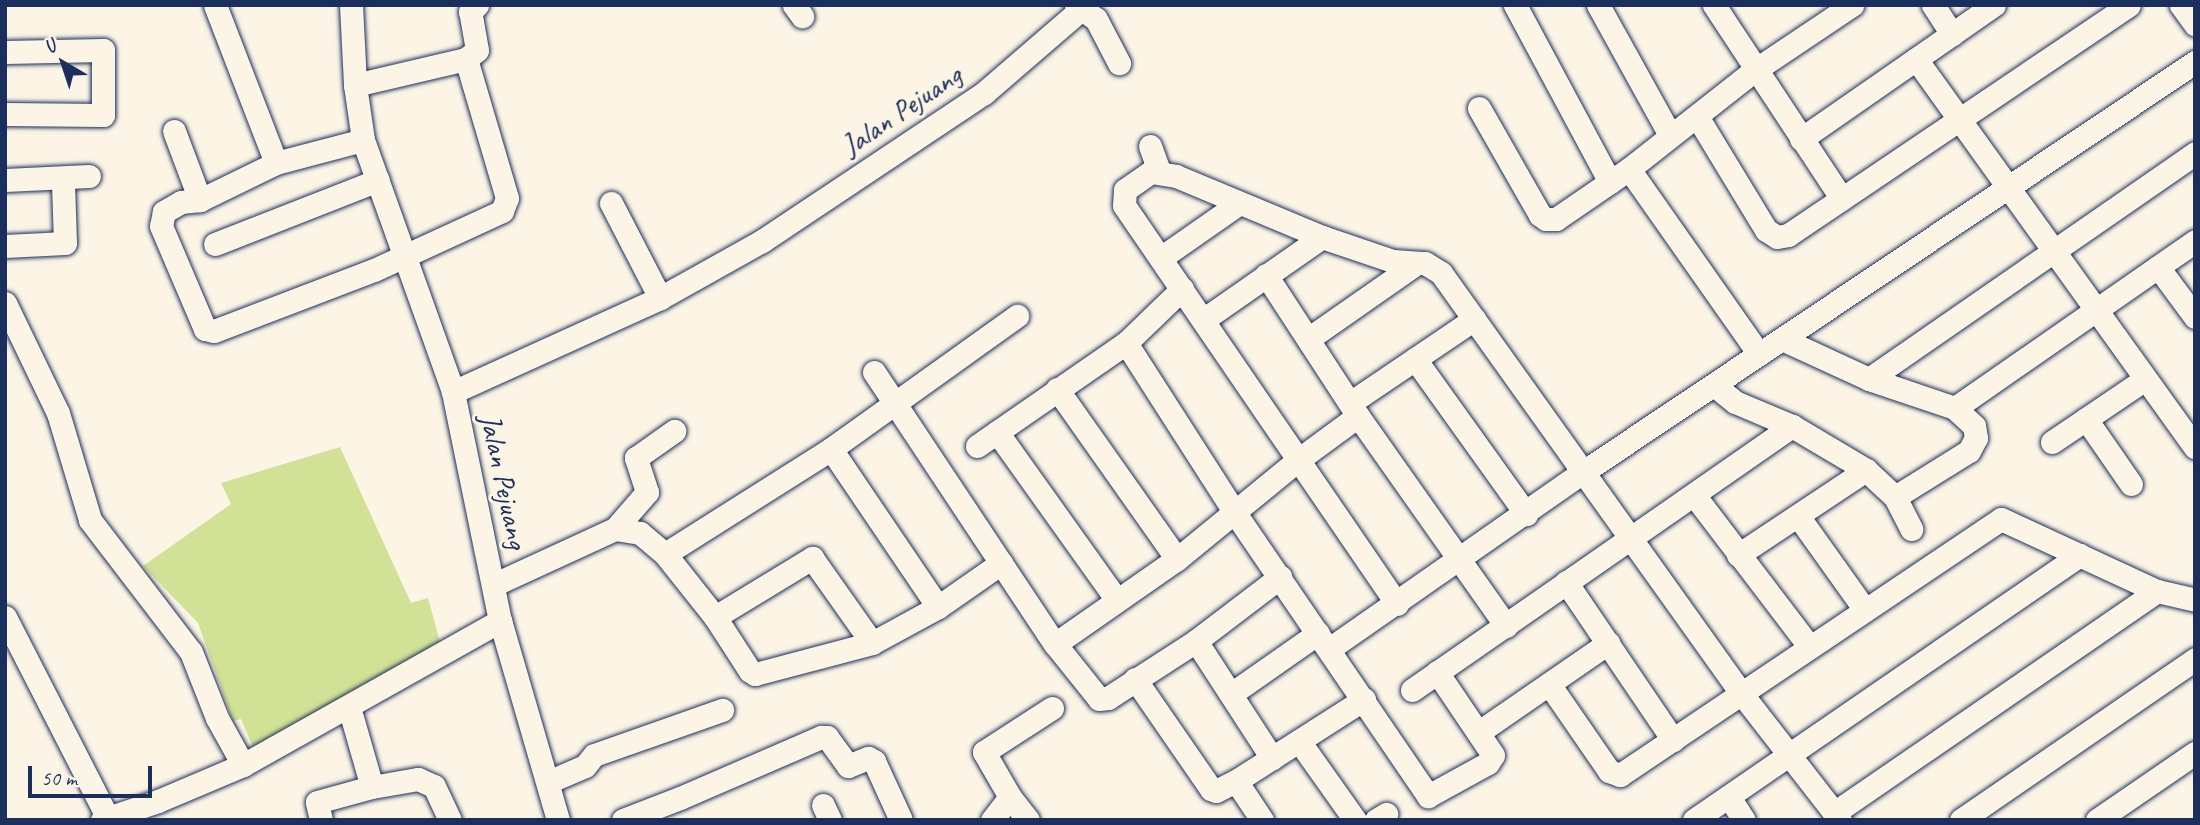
<!DOCTYPE html>
<html>
<head>
<meta charset="utf-8">
<style>
	body { margin:0 }
	#map { position:relative; width:2200px; height:825px; overflow:hidden; background:#fcf5e5; font-family:Caveat,sans-serif }
	div>[style] { position:absolute }
	[style*='--x'] { left:calc(var(--x)*1px); top:calc(var(--y)*1px); width:calc(var(--w)*1px); rotate:calc(var(--a)*1deg) }
	.green>* { inset:0; background:#d1e195 }
	.roads { filter:drop-shadow(0 0 2px #1b2f5e) drop-shadow(0 0 2px #1b2f5e) }
	.minor>* { height:23px; margin:-11.5px; padding:0 11.5px; transform-origin:11.5px; border-radius:11.5px; background:#fcf5e5 }
	span { translate:-50% -50%; white-space:nowrap; text-align:center; line-height:1.15; -webkit-text-stroke:6px #fcf5e5; paint-order:stroke }
	.street-label { font-size:30px; color:#1b2f5e }
	.frame { position:absolute; inset:0; border:7px solid #1b2f5e; pointer-events:none }
	.north { position:absolute; left:28px; top:28px; width:70px; height:70px; -webkit-text-stroke:5px #fcf5e5; paint-order:stroke; rotate:321deg; font-size:19px; font-weight:700; line-height:28px; text-align:center; color:#1b2f5e }
	.north::after { content:''; display:block; margin:auto; width:24px; height:32px; background:#1b2f5e; clip-path:polygon(50% 0,100% 100%,50% 72%,0 100%) }
	.scale { position:absolute; left:28px; top:766px; width:124px; height:32px; box-sizing:border-box; border:4px solid #1b2f5e; border-top:0; padding-left:9px; font-size:21px; line-height:24px; white-space:nowrap; color:#1b2f5e; -webkit-text-stroke:5px #fcf5e5; paint-order:stroke }
</style>
</head>
<body>
<div id="map">
	<div class="green">
		<i style="clip-path:polygon(340px 447px,411px 603px,428px 598px,440px 642px,254px 750px,241px 719px,233px 721px,198px 623px,143px 566px,231px 504px,221px 483px)"></i>
	</div>
	<div class="roads">
		<div class="minor">
			<i style="--x:215;--y:5;--w:169;--a:68.9"></i>
			<i style="--x:351;--y:5;--w:80;--a:87.1"></i>
			<i style="--x:355;--y:85;--w:56;--a:81.7"></i>
			<i style="--x:363;--y:140;--w:268;--a:70.3"></i>
			<i style="--x:794;--y:5;--w:14;--a:54"></i>
			<i style="--x:1076;--y:5;--w:24;--a:35"></i>
			<i style="--x:1096;--y:19;--w:50;--a:62.4"></i>
			<i style="--x:1515;--y:5;--w:201;--a:61.8"></i>
			<i style="--x:1598;--y:5;--w:149;--a:61"></i>
			<i style="--x:1714;--y:5;--w:232;--a:56.6"></i>
			<i style="--x:1933;--y:5;--w:35;--a:57"></i>
			<i style="--x:2181;--y:5;--w:24;--a:54"></i>
			<i style="--x:5;--y:52;--w:98;--a:-1.2"></i>
			<i style="--x:103;--y:50;--w:65;--a:90"></i>
			<i style="--x:103;--y:115;--w:98;--a:-179.4"></i>
			<i style="--x:1916;--y:59;--w:478;--a:54.3"></i>
			<i style="--x:355;--y:85;--w:114;--a:-13.2"></i>
			<i style="--x:1479;--y:108;--w:123;--a:60.3"></i>
			<i style="--x:1540;--y:215;--w:7;--a:34"></i>
			<i style="--x:1546;--y:219;--w:10;--a:0"></i>
			<i style="--x:1556;--y:219;--w:88;--a:-34.4"></i>
			<i style="--x:1698;--y:118;--w:131;--a:58.7"></i>
			<i style="--x:1766;--y:230;--w:13;--a:32"></i>
			<i style="--x:1777;--y:237;--w:11;--a:-10"></i>
			<i style="--x:1788;--y:235;--w:411;--a:-34"></i>
			<i style="--x:174;--y:131;--w:74;--a:69.4"></i>
			<i style="--x:1801;--y:139;--w:235;--a:-34.8"></i>
			<i style="--x:363;--y:140;--w:90;--a:165.2"></i>
			<i style="--x:276;--y:163;--w:85;--a:154"></i>
			<i style="--x:200;--y:200;--w:19;--a:174"></i>
			<i style="--x:181;--y:202;--w:20;--a:150"></i>
			<i style="--x:164;--y:212;--w:14;--a:102"></i>
			<i style="--x:161;--y:226;--w:112;--a:66.9"></i>
			<i style="--x:205;--y:329;--w:9;--a:13"></i>
			<i style="--x:214;--y:331;--w:171;--a:-20.9"></i>
			<i style="--x:374;--y:270;--w:141;--a:-24.7"></i>
			<i style="--x:502;--y:211;--w:14;--a:-69"></i>
			<i style="--x:507;--y:198;--w:145;--a:-106.4"></i>
			<i style="--x:466;--y:59;--w:14;--a:-39"></i>
			<i style="--x:477;--y:50;--w:39;--a:-100"></i>
			<i style="--x:470;--y:12;--w:10;--a:-45"></i>
			<i style="--x:1150;--y:146;--w:27;--a:70"></i>
			<i style="--x:5;--y:180;--w:84;--a:-2.7"></i>
			<i style="--x:611;--y:203;--w:107;--a:62.7"></i>
			<i style="--x:215;--y:244;--w:175;--a:-21.4"></i>
			<i style="--x:5;--y:246;--w:60;--a:-2.9"></i>
			<i style="--x:65;--y:243;--w:61;--a:-91.9"></i>
			<i style="--x:1162;--y:257;--w:93;--a:-34.9"></i>
			<i style="--x:2158;--y:267;--w:62;--a:53.5"></i>
			<i style="--x:1266;--y:275;--w:168;--a:56.9"></i>
			<i style="--x:1358;--y:416;--w:257;--a:54.8"></i>
			<i style="--x:5;--y:303;--w:122;--a:64.3"></i>
			<i style="--x:58;--y:413;--w:112;--a:73.3"></i>
			<i style="--x:90;--y:520;--w:166;--a:52.6"></i>
			<i style="--x:191;--y:652;--w:71;--a:68.5"></i>
			<i style="--x:217;--y:718;--w:54;--a:61"></i>
			<i style="--x:1203;--y:320;--w:145;--a:-34.9"></i>
			<i style="--x:1308;--y:339;--w:133;--a:-34.9"></i>
			<i style="--x:1782;--y:339;--w:96;--a:24.7"></i>
			<i style="--x:1869;--y:379;--w:91;--a:18.6"></i>
			<i style="--x:1955;--y:408;--w:292;--a:-34.8"></i>
			<i style="--x:1126;--y:343;--w:202;--a:57.3"></i>
			<i style="--x:1235;--y:513;--w:343;--a:55.7"></i>
			<i style="--x:1428;--y:796;--w:68;--a:-28.8"></i>
			<i style="--x:1488;--y:763;--w:9;--a:-58"></i>
			<i style="--x:1493;--y:755;--w:100;--a:-124"></i>
			<i style="--x:1759;--y:354;--w:226;--a:-125.1"></i>
			<i style="--x:1629;--y:169;--w:160;--a:-38.2"></i>
			<i style="--x:1755;--y:70;--w:117;--a:-33.8"></i>
			<i style="--x:1415;--y:359;--w:191;--a:54.4"></i>
			<i style="--x:874;--y:372;--w:327;--a:56.4"></i>
			<i style="--x:1055;--y:644;--w:70;--a:51.3"></i>
			<i style="--x:1099;--y:699;--w:9;--a:-6"></i>
			<i style="--x:1108;--y:698;--w:105;--a:-32.9"></i>
			<i style="--x:1196;--y:641;--w:106;--a:-37.3"></i>
			<i style="--x:1869;--y:379;--w:397;--a:-34.7"></i>
			<i style="--x:1714;--y:385;--w:27;--a:39"></i>
			<i style="--x:1735;--y:402;--w:62;--a:22.8"></i>
			<i style="--x:1792;--y:426;--w:86;--a:30.7"></i>
			<i style="--x:1866;--y:470;--w:40;--a:43"></i>
			<i style="--x:1895;--y:497;--w:36;--a:63"></i>
			<i style="--x:1057;--y:389;--w:208;--a:54.8"></i>
			<i style="--x:1350;--y:403;--w:150;--a:-34.1"></i>
			<i style="--x:2086;--y:419;--w:79;--a:55.3"></i>
			<i style="--x:997;--y:432;--w:205;--a:54.5"></i>
			<i style="--x:2052;--y:442;--w:112;--a:-34.1"></i>
			<i style="--x:977;--y:446;--w:181;--a:-34.7"></i>
			<i style="--x:1126;--y:343;--w:78;--a:-44"></i>
			<i style="--x:831;--y:449;--w:191;--a:55.9"></i>
			<i style="--x:1694;--y:495;--w:191;--a:52.7"></i>
			<i style="--x:1895;--y:497;--w:87;--a:-31.9"></i>
			<i style="--x:1969;--y:451;--w:15;--a:-62"></i>
			<i style="--x:1976;--y:438;--w:12;--a:-99"></i>
			<i style="--x:1974;--y:426;--w:26;--a:-137"></i>
			<i style="--x:1798;--y:516;--w:115;--a:54.5"></i>
			<i style="--x:615;--y:529;--w:49;--a:-49.1"></i>
			<i style="--x:647;--y:492;--w:36;--a:-108"></i>
			<i style="--x:636;--y:458;--w:47;--a:-35.4"></i>
			<i style="--x:665;--y:554;--w:80;--a:51.6"></i>
			<i style="--x:715;--y:617;--w:64;--a:57.1"></i>
			<i style="--x:750;--y:671;--w:6;--a:31"></i>
			<i style="--x:755;--y:674;--w:121;--a:-14.8"></i>
			<i style="--x:872;--y:643;--w:75;--a:-28.6"></i>
			<i style="--x:938;--y:607;--w:77;--a:-34.9"></i>
			<i style="--x:1738;--y:555;--w:154;--a:-33.6"></i>
			<i style="--x:1566;--y:582;--w:191;--a:55.9"></i>
			<i style="--x:493;--y:585;--w:134;--a:-24.7"></i>
			<i style="--x:615;--y:529;--w:25;--a:9"></i>
			<i style="--x:640;--y:533;--w:33;--a:40"></i>
			<i style="--x:665;--y:554;--w:196;--a:-32.3"></i>
			<i style="--x:831;--y:449;--w:229;--a:-35.6"></i>
			<i style="--x:1397;--y:604;--w:483;--a:-124.4"></i>
			<i style="--x:1124;--y:205;--w:15;--a:-86"></i>
			<i style="--x:1125;--y:190;--w:32;--a:-35"></i>
			<i style="--x:1151;--y:172;--w:25;--a:9"></i>
			<i style="--x:1176;--y:176;--w:158;--a:22.7"></i>
			<i style="--x:1322;--y:237;--w:75;--a:18.7"></i>
			<i style="--x:1393;--y:261;--w:32;--a:4"></i>
			<i style="--x:1425;--y:263;--w:19;--a:32"></i>
			<i style="--x:1441;--y:273;--w:516;--a:54.46"></i>
			<i style="--x:1741;--y:693;--w:161;--a:52.1"></i>
			<i style="--x:5;--y:617;--w:226;--a:62.9"></i>
			<i style="--x:715;--y:617;--w:114;--a:-31.3"></i>
			<i style="--x:812;--y:558;--w:104;--a:54.8"></i>
			<i style="--x:1196;--y:641;--w:140;--a:57"></i>
			<i style="--x:1055;--y:644;--w:149;--a:-34.9"></i>
			<i style="--x:1177;--y:559;--w:156;--a:-39.3"></i>
			<i style="--x:1298;--y:460;--w:74;--a:-36.3"></i>
			<i style="--x:1329;--y:649;--w:310;--a:-34.9"></i>
			<i style="--x:1583;--y:472;--w:737;--a:-33.82"></i>
			<i style="--x:1135;--y:679;--w:134;--a:55.4"></i>
			<i style="--x:1211;--y:789;--w:5;--a:22"></i>
			<i style="--x:1216;--y:791;--w:22;--a:-27"></i>
			<i style="--x:1236;--y:781;--w:152;--a:-32.6"></i>
			<i style="--x:1549;--y:684;--w:106;--a:55.4"></i>
			<i style="--x:1609;--y:771;--w:12;--a:20"></i>
			<i style="--x:1620;--y:775;--w:459;--a:-33.9"></i>
			<i style="--x:2001;--y:519;--w:172;--a:24.8"></i>
			<i style="--x:2157;--y:591;--w:39;--a:13"></i>
			<i style="--x:1412;--y:690;--w:463;--a:-34.8"></i>
			<i style="--x:1231;--y:694;--w:106;--a:-35"></i>
			<i style="--x:349;--y:707;--w:83;--a:74"></i>
			<i style="--x:1479;--y:732;--w:157;--a:-34.6"></i>
			<i style="--x:1299;--y:741;--w:97;--a:54.7"></i>
			<i style="--x:1236;--y:781;--w:47;--a:56.3"></i>
			<i style="--x:548;--y:782;--w:40;--a:-23.4"></i>
			<i style="--x:585;--y:766;--w:14;--a:-51"></i>
			<i style="--x:594;--y:755;--w:136;--a:-19.4"></i>
			<i style="--x:1010;--y:797;--w:52;--a:-120"></i>
			<i style="--x:984;--y:752;--w:81;--a:-32.9"></i>
			<i style="--x:1729;--y:797;--w:27;--a:57"></i>
			<i style="--x:823;--y:805;--w:17;--a:65"></i>
			<i style="--x:1834;--y:813;--w:392;--a:-34.5"></i>
			<i style="--x:102;--y:820;--w:59;--a:-18.7"></i>
			<i style="--x:158;--y:801;--w:92;--a:-23"></i>
			<i style="--x:243;--y:765;--w:295;--a:-29.3"></i>
			<i style="--x:321;--y:820;--w:18;--a:-103"></i>
			<i style="--x:317;--y:802;--w:57;--a:-15.3"></i>
			<i style="--x:372;--y:787;--w:47;--a:-9.9"></i>
			<i style="--x:418;--y:779;--w:17;--a:24"></i>
			<i style="--x:434;--y:786;--w:38;--a:65"></i>
			<i style="--x:558;--y:820;--w:207;--a:-106.2"></i>
			<i style="--x:500;--y:621;--w:234;--a:-101.6"></i>
			<i style="--x:453;--y:392;--w:227;--a:-24.4"></i>
			<i style="--x:660;--y:298;--w:117;--a:-29.2"></i>
			<i style="--x:762;--y:241;--w:267;--a:-33.7"></i>
			<i style="--x:984;--y:93;--w:135;--a:-40.8"></i>
			<i style="--x:623;--y:820;--w:61;--a:-21.1"></i>
			<i style="--x:680;--y:798;--w:154;--a:-23.4"></i>
			<i style="--x:821;--y:737;--w:6;--a:0"></i>
			<i style="--x:827;--y:737;--w:36;--a:54"></i>
			<i style="--x:848;--y:766;--w:22;--a:-22"></i>
			<i style="--x:868;--y:758;--w:7;--a:27"></i>
			<i style="--x:874;--y:761;--w:65;--a:65.4"></i>
			<i style="--x:992;--y:820;--w:29;--a:-52"></i>
			<i style="--x:1010;--y:797;--w:29;--a:52"></i>
			<i style="--x:1376;--y:820;--w:12;--a:-31"></i>
			<i style="--x:1694;--y:820;--w:468;--a:-34.5"></i>
			<i style="--x:1961;--y:820;--w:284;--a:-34.5"></i>
			<i style="--x:2097;--y:820;--w:119;--a:-34.4"></i>
		</div>
	</div>
	<div class="street-label">
		<span style="left:901px;top:110px;rotate:-34deg">Jalan Pejuang</span>
		<span style="left:504px;top:481px;rotate:78deg">Jalan Pejuang</span>
	</div>
	<div class="frame"></div>
	<div class="north">U</div>
	<div class="scale">50 m</div>
</div>
</body>
</html>
